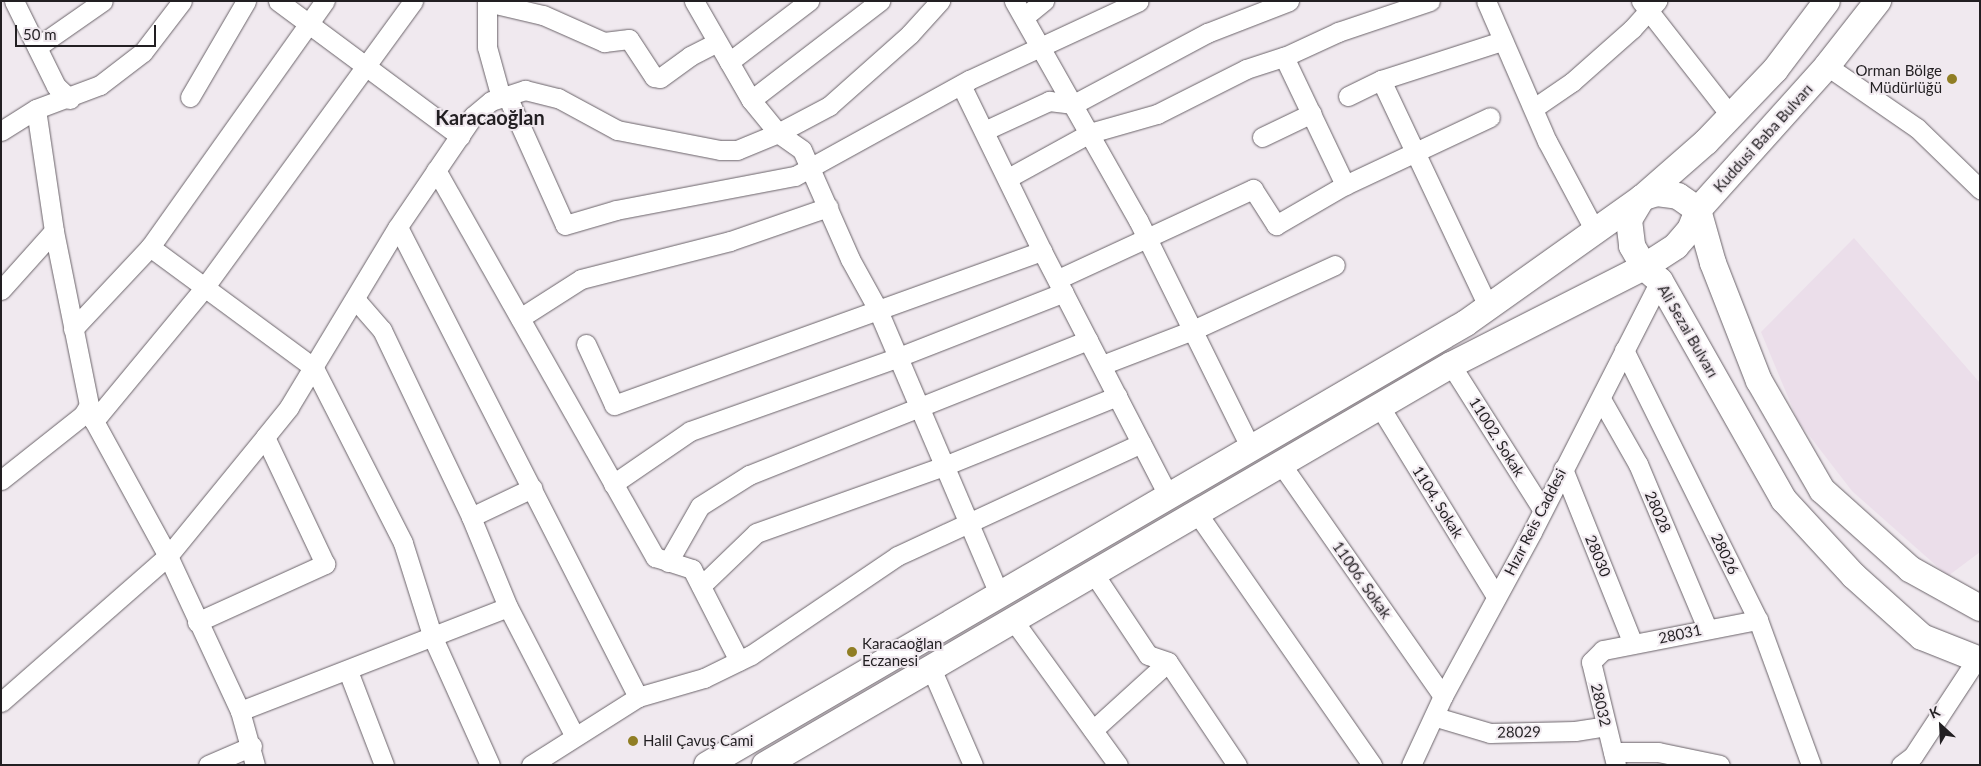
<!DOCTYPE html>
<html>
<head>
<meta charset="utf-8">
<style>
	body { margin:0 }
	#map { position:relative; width:1981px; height:766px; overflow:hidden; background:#f0e9ef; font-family:Lato,sans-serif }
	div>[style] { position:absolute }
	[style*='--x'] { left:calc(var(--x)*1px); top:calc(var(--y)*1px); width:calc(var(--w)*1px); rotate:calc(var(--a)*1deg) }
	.built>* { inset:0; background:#ebdeea }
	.roads { filter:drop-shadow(0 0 1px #6a6369) drop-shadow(0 0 1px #6a6369) }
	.street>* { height:19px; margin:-9.5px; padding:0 9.5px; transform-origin:9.5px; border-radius:9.5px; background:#fff }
	.secondary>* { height:26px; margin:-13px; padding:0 13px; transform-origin:13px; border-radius:13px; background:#fff }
	.dots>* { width:14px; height:14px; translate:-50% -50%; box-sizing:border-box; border:2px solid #f0e9ef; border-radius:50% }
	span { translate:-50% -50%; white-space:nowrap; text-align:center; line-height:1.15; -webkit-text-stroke:4px #f0e9ef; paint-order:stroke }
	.poi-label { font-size:15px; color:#221f22 }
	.right { translate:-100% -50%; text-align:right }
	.left { translate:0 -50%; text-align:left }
	.street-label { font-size:15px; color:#221f22 }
	.district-label { font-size:20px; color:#221f22; font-weight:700 }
	.frame { position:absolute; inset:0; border:2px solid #221f22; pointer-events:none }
	.north { position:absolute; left:1916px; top:701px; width:50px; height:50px; -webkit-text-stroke:4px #f0e9ef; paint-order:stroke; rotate:335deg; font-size:14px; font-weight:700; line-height:20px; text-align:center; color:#221f22 }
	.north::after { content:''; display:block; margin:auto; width:18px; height:22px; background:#221f22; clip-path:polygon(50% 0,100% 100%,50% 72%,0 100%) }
	.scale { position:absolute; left:15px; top:25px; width:141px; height:22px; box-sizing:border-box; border:2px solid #221f22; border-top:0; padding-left:6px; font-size:15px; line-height:18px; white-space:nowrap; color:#221f22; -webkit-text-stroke:4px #f0e9ef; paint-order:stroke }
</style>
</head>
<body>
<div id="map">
	<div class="built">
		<i style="clip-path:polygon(1854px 238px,1980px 383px,1980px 552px,1948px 576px,1852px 491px,1798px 421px,1761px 332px)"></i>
	</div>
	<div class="roads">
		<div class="street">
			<i style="--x:14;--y:1;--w:95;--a:63.7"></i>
			<i style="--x:56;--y:86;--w:19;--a:43"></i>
			<i style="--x:278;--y:1;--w:227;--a:36.6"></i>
			<i style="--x:487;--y:1;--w:46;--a:90"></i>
			<i style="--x:487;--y:47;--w:53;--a:74.6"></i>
			<i style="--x:694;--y:1;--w:114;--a:60.1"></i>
			<i style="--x:751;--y:100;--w:43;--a:50.7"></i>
			<i style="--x:778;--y:133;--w:29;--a:35"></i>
			<i style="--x:802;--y:150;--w:119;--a:66.2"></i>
			<i style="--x:850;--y:259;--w:56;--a:61.1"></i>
			<i style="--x:877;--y:308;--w:311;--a:66.9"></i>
			<i style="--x:1014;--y:1;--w:252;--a:60.5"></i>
			<i style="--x:1138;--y:220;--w:253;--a:63.7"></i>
			<i style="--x:1486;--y:1;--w:153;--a:66.5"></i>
			<i style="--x:1547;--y:141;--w:100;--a:61.9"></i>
			<i style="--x:1641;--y:1;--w:145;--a:52"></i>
			<i style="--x:487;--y:2;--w:57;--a:13.1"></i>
			<i style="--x:543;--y:15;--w:67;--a:23.9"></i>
			<i style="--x:604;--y:42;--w:25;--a:-7"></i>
			<i style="--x:629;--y:39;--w:45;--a:56.7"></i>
			<i style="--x:654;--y:77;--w:6;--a:9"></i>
			<i style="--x:660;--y:78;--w:37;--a:-36"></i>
			<i style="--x:690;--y:56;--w:30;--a:-27"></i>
			<i style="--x:1024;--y:17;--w:26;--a:-39"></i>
			<i style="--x:37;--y:47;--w:80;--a:-34.9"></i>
			<i style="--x:1284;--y:57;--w:142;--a:64.5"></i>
			<i style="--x:729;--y:62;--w:101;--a:-37.3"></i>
			<i style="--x:1827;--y:66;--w:109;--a:34.6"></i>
			<i style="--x:1917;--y:128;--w:88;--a:44.1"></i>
			<i style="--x:1381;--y:80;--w:250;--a:64.7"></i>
			<i style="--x:961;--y:85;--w:185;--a:64"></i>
			<i style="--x:1042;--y:251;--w:275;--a:62.7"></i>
			<i style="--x:507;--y:96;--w:141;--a:65.8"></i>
			<i style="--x:565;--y:225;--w:53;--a:-16.4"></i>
			<i style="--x:616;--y:210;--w:182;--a:-10.8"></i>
			<i style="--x:795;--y:176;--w:199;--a:-28.9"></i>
			<i style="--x:969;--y:80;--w:187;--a:-24.9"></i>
			<i style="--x:1348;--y:96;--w:37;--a:-26"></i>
			<i style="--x:1381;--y:80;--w:127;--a:-17.9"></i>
			<i style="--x:190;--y:97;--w:111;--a:-59.7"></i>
			<i style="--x:751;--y:100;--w:163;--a:-37.5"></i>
			<i style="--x:1534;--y:108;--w:46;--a:-34.4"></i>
			<i style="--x:1572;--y:82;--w:80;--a:-41.5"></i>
			<i style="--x:1632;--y:29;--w:38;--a:-48"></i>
			<i style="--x:1;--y:131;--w:41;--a:-32.2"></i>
			<i style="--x:36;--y:109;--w:68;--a:-20.6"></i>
			<i style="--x:100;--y:85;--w:54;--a:-37.5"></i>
			<i style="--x:143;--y:52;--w:64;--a:-52.6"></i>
			<i style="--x:984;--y:131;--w:72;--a:-24.8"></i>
			<i style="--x:1049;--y:101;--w:25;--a:7"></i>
			<i style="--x:1074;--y:104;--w:151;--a:-28.1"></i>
			<i style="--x:1207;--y:33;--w:88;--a:-21.3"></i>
			<i style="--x:1262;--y:137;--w:55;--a:-25.6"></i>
			<i style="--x:436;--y:170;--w:445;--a:60.5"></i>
			<i style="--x:655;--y:557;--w:39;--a:18"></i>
			<i style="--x:692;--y:569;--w:103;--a:62.9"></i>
			<i style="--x:1008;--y:178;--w:94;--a:-28.8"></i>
			<i style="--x:1090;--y:133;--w:70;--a:-15.8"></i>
			<i style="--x:1157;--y:114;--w:100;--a:-26.8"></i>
			<i style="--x:1246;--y:69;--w:40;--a:-18"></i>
			<i style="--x:1284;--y:57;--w:60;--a:-24.8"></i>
			<i style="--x:1338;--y:32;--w:97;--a:-18.6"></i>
			<i style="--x:398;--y:227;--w:528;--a:62.95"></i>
			<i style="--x:150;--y:247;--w:204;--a:36.4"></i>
			<i style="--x:314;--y:368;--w:196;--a:63"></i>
			<i style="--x:403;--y:543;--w:100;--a:72.5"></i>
			<i style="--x:433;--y:638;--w:139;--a:65.8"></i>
			<i style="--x:1058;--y:279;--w:215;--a:-24.8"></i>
			<i style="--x:1253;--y:189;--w:43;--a:57.4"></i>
			<i style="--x:1276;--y:225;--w:80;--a:-30.1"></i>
			<i style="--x:1345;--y:185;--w:160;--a:-25.1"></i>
			<i style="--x:1;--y:290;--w:79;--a:-48.1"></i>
			<i style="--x:355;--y:299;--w:41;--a:48.9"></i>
			<i style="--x:382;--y:330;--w:207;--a:64.5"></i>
			<i style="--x:471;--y:517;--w:97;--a:67.7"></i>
			<i style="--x:508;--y:607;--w:144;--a:62.7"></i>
			<i style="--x:520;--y:318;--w:72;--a:-32.6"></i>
			<i style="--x:581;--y:279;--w:154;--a:-14.3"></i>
			<i style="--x:730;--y:241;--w:104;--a:-19.1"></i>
			<i style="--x:73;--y:329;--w:112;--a:-46.8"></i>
			<i style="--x:150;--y:247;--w:302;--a:-54.6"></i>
			<i style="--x:586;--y:344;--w:67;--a:65.3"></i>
			<i style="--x:614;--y:405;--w:455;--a:-19.8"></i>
			<i style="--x:1624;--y:350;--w:301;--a:63.6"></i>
			<i style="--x:1758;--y:620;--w:154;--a:69.9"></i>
			<i style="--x:1102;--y:365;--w:97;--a:-21"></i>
			<i style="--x:1193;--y:330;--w:156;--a:-24.6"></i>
			<i style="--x:1451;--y:365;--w:170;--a:57.7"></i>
			<i style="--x:1601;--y:399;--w:75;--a:60.4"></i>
			<i style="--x:1638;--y:464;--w:178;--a:67.2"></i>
			<i style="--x:1380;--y:407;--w:222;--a:58.5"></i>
			<i style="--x:90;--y:409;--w:13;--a:72"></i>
			<i style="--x:94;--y:421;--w:154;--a:61.3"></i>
			<i style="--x:168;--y:556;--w:171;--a:65.1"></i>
			<i style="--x:240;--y:711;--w:56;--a:74.5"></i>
			<i style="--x:94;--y:421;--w:173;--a:-50.4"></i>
			<i style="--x:204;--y:288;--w:355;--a:-53.9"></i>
			<i style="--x:1281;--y:464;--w:283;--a:55.1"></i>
			<i style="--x:1563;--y:469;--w:188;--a:68.2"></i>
			<i style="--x:1;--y:480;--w:105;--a:-38.4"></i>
			<i style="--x:83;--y:415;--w:12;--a:-59"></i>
			<i style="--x:89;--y:405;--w:177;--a:-101.4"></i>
			<i style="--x:54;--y:231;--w:123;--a:-98.4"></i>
			<i style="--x:613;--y:484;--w:93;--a:-34.5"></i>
			<i style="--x:690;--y:431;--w:219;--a:-19.5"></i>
			<i style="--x:896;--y:358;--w:180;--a:-21.4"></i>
			<i style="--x:1197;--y:513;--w:307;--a:55.2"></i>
			<i style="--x:471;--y:517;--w:68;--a:-25.4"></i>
			<i style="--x:668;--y:562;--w:64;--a:-60.3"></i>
			<i style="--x:700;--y:506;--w:58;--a:-32.3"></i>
			<i style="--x:749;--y:475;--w:365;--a:-21.7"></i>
			<i style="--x:1094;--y:574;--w:97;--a:56.3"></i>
			<i style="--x:1148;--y:655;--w:21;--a:19"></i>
			<i style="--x:1168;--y:662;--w:124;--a:56.2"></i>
			<i style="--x:701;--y:586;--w:76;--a:-43.9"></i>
			<i style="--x:756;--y:533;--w:200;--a:-19.6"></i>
			<i style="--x:944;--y:466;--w:187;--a:-22"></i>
			<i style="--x:1013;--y:620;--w:179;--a:54.1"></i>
			<i style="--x:197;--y:622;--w:141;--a:-24.4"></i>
			<i style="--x:325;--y:564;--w:140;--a:-115.3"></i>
			<i style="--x:931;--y:668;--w:106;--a:66.6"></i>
			<i style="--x:348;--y:671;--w:101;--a:69"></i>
			<i style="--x:1;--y:702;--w:222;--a:-41.2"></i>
			<i style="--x:168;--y:556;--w:154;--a:-50.8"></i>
			<i style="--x:265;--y:437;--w:38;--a:-51"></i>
			<i style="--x:289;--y:407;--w:209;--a:-58.9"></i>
			<i style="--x:397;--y:228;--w:135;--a:-55.8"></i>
			<i style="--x:473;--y:116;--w:23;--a:-40"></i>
			<i style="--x:491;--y:101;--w:36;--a:-18"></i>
			<i style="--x:525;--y:90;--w:34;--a:14"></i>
			<i style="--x:558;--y:98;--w:67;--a:28.5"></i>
			<i style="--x:617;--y:130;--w:105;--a:11"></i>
			<i style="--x:720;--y:150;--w:17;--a:0"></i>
			<i style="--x:737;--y:150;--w:44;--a:-22.5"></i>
			<i style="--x:778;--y:133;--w:58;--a:-27.9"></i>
			<i style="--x:829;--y:106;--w:108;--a:-41.6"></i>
			<i style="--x:910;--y:34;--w:45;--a:-47.7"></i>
			<i style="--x:240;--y:711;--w:287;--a:-21.2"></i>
			<i style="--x:1436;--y:717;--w:56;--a:16.5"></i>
			<i style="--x:1490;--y:733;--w:85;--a:-1.3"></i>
			<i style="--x:1575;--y:731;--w:30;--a:-9"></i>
			<i style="--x:1093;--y:730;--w:101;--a:-42.2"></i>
			<i style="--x:1613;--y:752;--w:45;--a:0"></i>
			<i style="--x:1658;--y:752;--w:63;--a:11.8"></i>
			<i style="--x:208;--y:765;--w:48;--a:-23.4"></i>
			<i style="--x:531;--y:765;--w:127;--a:-32.4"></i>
			<i style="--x:638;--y:697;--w:69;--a:-16.1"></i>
			<i style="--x:704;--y:678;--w:52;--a:-26.1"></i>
			<i style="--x:751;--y:655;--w:176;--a:-34.1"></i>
			<i style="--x:897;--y:556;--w:269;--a:-24.8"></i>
			<i style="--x:1411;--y:765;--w:76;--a:-65.1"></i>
			<i style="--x:1443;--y:696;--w:187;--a:-61.5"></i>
			<i style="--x:1532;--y:532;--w:282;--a:-63"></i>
			<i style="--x:1616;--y:765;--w:106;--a:-103.6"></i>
			<i style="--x:1591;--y:662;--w:17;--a:-45"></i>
			<i style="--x:1603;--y:650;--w:158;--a:-11"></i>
			<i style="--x:1901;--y:765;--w:15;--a:-37"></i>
			<i style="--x:1913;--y:756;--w:115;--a:-56.7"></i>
		</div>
		<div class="secondary">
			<i style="--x:1980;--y:608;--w:80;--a:-150.9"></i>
			<i style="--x:1910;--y:569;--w:118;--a:-138.1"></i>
			<i style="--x:1822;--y:490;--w:126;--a:-120"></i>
			<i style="--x:1759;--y:381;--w:127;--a:-111.3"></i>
			<i style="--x:1713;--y:263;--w:55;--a:-105.8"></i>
			<i style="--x:1698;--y:210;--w:24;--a:-145"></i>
			<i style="--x:1678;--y:196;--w:21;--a:-172"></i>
			<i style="--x:1657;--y:193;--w:16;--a:162"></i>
			<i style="--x:1642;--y:198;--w:26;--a:121"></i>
			<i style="--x:1629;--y:220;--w:26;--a:83"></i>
			<i style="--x:1632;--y:246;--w:24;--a:60"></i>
			<i style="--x:1644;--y:267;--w:21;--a:41"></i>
			<i style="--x:1660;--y:281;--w:252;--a:60.5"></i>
			<i style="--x:1784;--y:500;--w:103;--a:47.4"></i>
			<i style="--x:1854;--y:576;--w:91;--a:41.9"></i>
			<i style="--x:1922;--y:637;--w:62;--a:21.6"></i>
			<i style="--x:707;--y:765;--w:878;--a:-30.21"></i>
			<i style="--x:1466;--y:323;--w:216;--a:-35.4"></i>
			<i style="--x:1642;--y:198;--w:85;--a:-41.2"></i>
			<i style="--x:1706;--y:142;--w:100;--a:-46.2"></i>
			<i style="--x:1775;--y:70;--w:86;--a:-53"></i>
			<i style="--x:765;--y:765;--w:794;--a:-30.25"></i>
			<i style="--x:1451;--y:365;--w:216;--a:-26.9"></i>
			<i style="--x:1644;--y:267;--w:38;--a:-33"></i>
			<i style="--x:1676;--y:246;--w:21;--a:-49"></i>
			<i style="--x:1690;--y:230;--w:22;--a:-68"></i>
			<i style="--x:1698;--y:210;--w:193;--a:-48.1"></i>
			<i style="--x:1827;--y:66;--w:83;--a:-51.9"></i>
		</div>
	</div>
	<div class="dots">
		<i style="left:1952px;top:79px;background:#907e24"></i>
		<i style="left:852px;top:652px;background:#907e24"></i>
		<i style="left:633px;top:741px;background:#907e24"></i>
	</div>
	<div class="poi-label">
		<span class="right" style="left:1942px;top:79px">Orman Bölge<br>Müdürlüğü</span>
		<span class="left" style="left:862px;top:652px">Karacaoğlan<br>Eczanesi</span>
		<span class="left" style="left:643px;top:741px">Halil Çavuş Cami</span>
	</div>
	<div class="street-label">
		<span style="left:1763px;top:138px;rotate:-48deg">Kuddusi Baba Bulvarı</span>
		<span style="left:1688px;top:331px;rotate:60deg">Ali Sezai Bulvarı</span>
		<span style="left:1497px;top:437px;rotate:58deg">11002. Sokak</span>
		<span style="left:1438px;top:502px;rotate:58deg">1104. Sokak</span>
		<span style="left:1658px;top:512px;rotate:67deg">28028</span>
		<span style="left:1535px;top:522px;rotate:-63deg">Hızır Reis Caddesi</span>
		<span style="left:1725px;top:554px;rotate:64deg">28026</span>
		<span style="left:1598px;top:556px;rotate:68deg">28030</span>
		<span style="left:1362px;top:580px;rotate:55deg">11006. Sokak</span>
		<span style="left:1680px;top:634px;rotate:-12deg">28031</span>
		<span style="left:1601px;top:705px;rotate:77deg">28032</span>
		<span style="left:1519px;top:732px;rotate:-1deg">28029</span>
	</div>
	<div class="district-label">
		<span style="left:490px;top:117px">Karacaoğlan</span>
	</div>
	<div class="frame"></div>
	<div class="north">K</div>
	<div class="scale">50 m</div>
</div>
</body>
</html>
